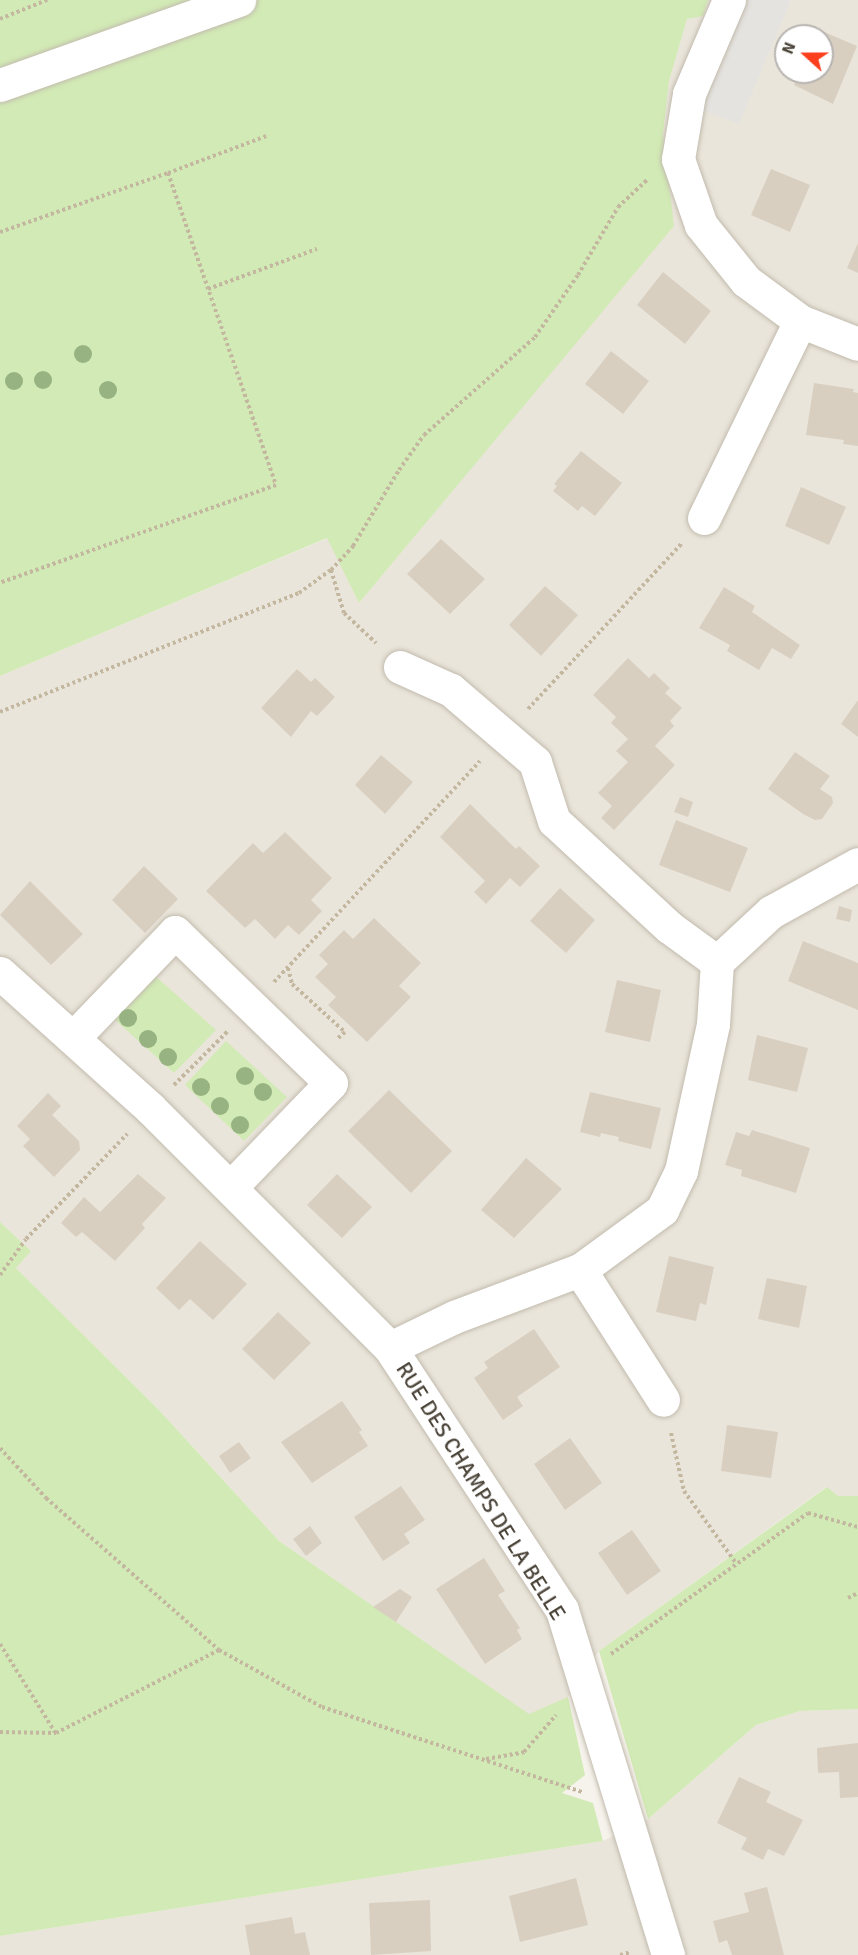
<!DOCTYPE html>
<html>
<head>
<meta charset="utf-8">
<style>
	body { margin:0 }
	#map { position:relative; width:858px; height:1955px; overflow:hidden; background:#f6f3ec; font-family:Signika,sans-serif }
	div>[style] { position:absolute }
	[style*='--x'] { left:calc(var(--x)*1px); top:calc(var(--y)*1px); width:calc(var(--w)*1px); rotate:calc(var(--a)*1deg) }
	.residential>* { inset:0; background:#eae5da }
	.green>* { inset:0; background:#d2eab5 }
	.parking>* { inset:0; background:#e5e3e0 }
	.building>* { inset:0; background:#d8cfc1 }
	.path>* { height:4px; margin-top:-2px; transform-origin:0; background:repeating-linear-gradient(90deg,#c4b79f 0 3px,transparent 0 6px) }
	.roads { filter:drop-shadow(0 0 2px #c2bbae) drop-shadow(0 0 2px #c2bbae) }
	.street>* { height:33px; margin:-16.5px; padding:0 16.5px; transform-origin:16.5px; border-radius:16.5px; background:#fff }
	.trees>* { width:18px; height:18px; margin:-9px; border-radius:50%; background:#97b381 }
	span { translate:-50% -50%; white-space:nowrap; text-align:center; line-height:1.15; -webkit-text-stroke:6px #fff; paint-order:stroke }
	.street-label { font-size:22px; color:#4b4439 }
	.north { position:absolute; left:774px; top:24px; width:60px; height:60px; box-sizing:border-box; background:#fff; border:2px solid #b7b4b0; border-radius:50%; rotate:291deg; font-size:16px; font-weight:700; line-height:24px; text-align:center; color:#4b4439 }
	.north::after { content:''; display:block; margin:auto; width:21px; height:27px; background:#fc3f1d; clip-path:polygon(50% 0,100% 100%,50% 72%,0 100%) }
</style>
</head>
<body>
<div id="map">
	<div class="residential">
		<i style="clip-path:polygon(evenodd,708px 0,858px 0,858px 1496px,838px 1496px,826px 1487px,599px 1651px,568px 1697px,534px 1718px,279px 1541px,158px 1409px,16px 1268px,31px 1251px,0 1222px,0 676px,328px 538px,359px 603px,673px 226px,663px 134px,669px 80px,687px 19px,703px 15px,708px 0,786px 36px,822px 36px,822px 72px,786px 72px,786px 36px)"></i>
		<i style="clip-path:polygon(858px 1709px,858px 1955px,0 1955px,0 1936px,603px 1841px,648px 1819px,756px 1725px,800px 1711px)"></i>
	</div>
	<div class="green">
		<i style="clip-path:polygon(0 0,708px 0,703px 16px,687px 19px,669px 81px,663px 134px,674px 226px,359px 603px,327px 538px,0 676px)"></i>
		<i style="clip-path:polygon(153px 974px,216px 1030px,174px 1073px,113px 1018px)"></i>
		<i style="clip-path:polygon(226px 1041px,287px 1097px,244px 1141px,185px 1085px)"></i>
		<i style="clip-path:polygon(0 1222px,31px 1251px,16px 1268px,158px 1409px,279px 1541px,529px 1714px,568px 1697px,585px 1775px,562px 1793px,593px 1803px,603px 1841px,0 1936px)"></i>
		<i style="clip-path:polygon(827px 1487px,838px 1496px,858px 1496px,858px 1709px,800px 1711px,756px 1725px,648px 1819px,599px 1651px)"></i>
	</div>
	<div class="parking">
		<i style="clip-path:polygon(748px 0,791px 0,739px 124px,702px 110px)"></i>
	</div>
	<div class="building">
		<i style="clip-path:polygon(817px 29px,857px 46px,833px 104px,794px 85px,799px 72px,822px 72px,822px 36px,815px 36px)"></i>
		<i style="clip-path:polygon(771px 169px,810px 185px,790px 232px,751px 215px)"></i>
		<i style="clip-path:polygon(858px 243px,858px 273px,847px 268px)"></i>
		<i style="clip-path:polygon(663px 272px,711px 311px,685px 344px,637px 305px)"></i>
		<i style="clip-path:polygon(611px 351px,649px 381px,623px 414px,585px 384px)"></i>
		<i style="clip-path:polygon(814px 383px,854px 389px,853px 392px,858px 393px,858px 446px,843px 444px,844px 440px,806px 435px)"></i>
		<i style="clip-path:polygon(581px 451px,622px 483px,595px 516px,582px 506px,578px 511px,553px 491px,557px 486px,554px 484px)"></i>
		<i style="clip-path:polygon(801px 487px,846px 507px,829px 545px,785px 526px)"></i>
		<i style="clip-path:polygon(441px 539px,485px 579px,450px 614px,407px 574px)"></i>
		<i style="clip-path:polygon(545px 586px,578px 615px,541px 656px,509px 625px)"></i>
		<i style="clip-path:polygon(724px 587px,755px 606px,752px 612px,800px 645px,791px 659px,772px 648px,759px 670px,727px 651px,730px 645px,699px 628px)"></i>
		<i style="clip-path:polygon(628px 658px,649px 678px,654px 673px,670px 688px,665px 693px,682px 708px,670px 721px,674px 726px,655px 746px,675px 765px,614px 830px,601px 818px,612px 806px,598px 793px,628px 762px,616px 751px,628px 739px,611px 723px,616px 717px,593px 695px)"></i>
		<i style="clip-path:polygon(297px 669px,311px 682px,315px 678px,335px 697px,317px 716px,311px 711px,291px 737px,261px 708px)"></i>
		<i style="clip-path:polygon(858px 700px,858px 737px,841px 724px)"></i>
		<i style="clip-path:polygon(795px 752px,830px 776px,820px 789px,832px 797px,833px 803px,822px 819px,815px 820px,803px 814px,768px 789px)"></i>
		<i style="clip-path:polygon(381px 755px,413px 782px,385px 814px,355px 785px)"></i>
		<i style="clip-path:polygon(680px 797px,693px 802px,688px 817px,674px 812px)"></i>
		<i style="clip-path:polygon(470px 804px,516px 849px,519px 846px,540px 866px,520px 887px,510px 878px,486px 904px,474px 892px,485px 881px,440px 837px)"></i>
		<i style="clip-path:polygon(676px 820px,748px 848px,730px 892px,659px 865px)"></i>
		<i style="clip-path:polygon(285px 832px,332px 878px,311px 900px,322px 911px,299px 935px,288px 925px,275px 939px,255px 919px,245px 928px,206px 891px,253px 843px,263px 853px)"></i>
		<i style="clip-path:polygon(144px 866px,178px 899px,145px 933px,112px 900px)"></i>
		<i style="clip-path:polygon(30px 881px,83px 934px,51px 965px,0 915px)"></i>
		<i style="clip-path:polygon(560px 888px,595px 920px,566px 953px,530px 921px)"></i>
		<i style="clip-path:polygon(839px 906px,852px 910px,850px 922px,836px 919px)"></i>
		<i style="clip-path:polygon(374px 918px,421px 963px,399px 986px,411px 997px,367px 1042px,328px 1005px,336px 997px,315px 977px,328px 964px,319px 955px,344px 930px,353px 939px)"></i>
		<i style="clip-path:polygon(803px 941px,858px 963px,858px 1010px,788px 981px)"></i>
		<i style="clip-path:polygon(617px 980px,661px 990px,650px 1042px,605px 1032px)"></i>
		<i style="clip-path:polygon(757px 1035px,808px 1048px,797px 1092px,748px 1080px)"></i>
		<i style="clip-path:polygon(389px 1090px,452px 1151px,411px 1193px,348px 1131px)"></i>
		<i style="clip-path:polygon(590px 1092px,661px 1108px,651px 1149px,618px 1141px,619px 1137px,601px 1133px,600px 1137px,580px 1132px)"></i>
		<i style="clip-path:polygon(48px 1093px,61px 1106px,52px 1115px,79px 1141px,80px 1150px,54px 1177px,23px 1146px,30px 1139px,17px 1126px)"></i>
		<i style="clip-path:polygon(752px 1130px,810px 1148px,796px 1193px,741px 1176px,742px 1170px,725px 1165px,736px 1132px,749px 1136px)"></i>
		<i style="clip-path:polygon(526px 1158px,562px 1189px,514px 1238px,481px 1210px)"></i>
		<i style="clip-path:polygon(138px 1174px,166px 1198px,142px 1224px,145px 1228px,115px 1261px,82px 1232px,76px 1237px,61px 1223px,84px 1197px,100px 1212px)"></i>
		<i style="clip-path:polygon(337px 1174px,372px 1207px,342px 1238px,307px 1205px)"></i>
		<i style="clip-path:polygon(200px 1241px,247px 1284px,213px 1320px,190px 1299px,179px 1310px,156px 1288px)"></i>
		<i style="clip-path:polygon(669px 1256px,714px 1267px,706px 1305px,700px 1303px,696px 1321px,656px 1312px)"></i>
		<i style="clip-path:polygon(767px 1278px,807px 1286px,799px 1328px,758px 1319px)"></i>
		<i style="clip-path:polygon(278px 1312px,311px 1343px,274px 1380px,242px 1349px)"></i>
		<i style="clip-path:polygon(534px 1329px,560px 1367px,517px 1397px,523px 1406px,503px 1420px,474px 1378px,488px 1368px,484px 1362px)"></i>
		<i style="clip-path:polygon(342px 1401px,362px 1430px,359px 1432px,368px 1446px,312px 1483px,281px 1442px)"></i>
		<i style="clip-path:polygon(727px 1425px,778px 1432px,771px 1478px,721px 1471px)"></i>
		<i style="clip-path:polygon(570px 1438px,602px 1483px,565px 1510px,534px 1464px)"></i>
		<i style="clip-path:polygon(239px 1442px,251px 1458px,230px 1473px,219px 1456px)"></i>
		<i style="clip-path:polygon(401px 1486px,425px 1520px,404px 1534px,410px 1543px,383px 1561px,354px 1517px)"></i>
		<i style="clip-path:polygon(310px 1526px,322px 1543px,306px 1556px,293px 1539px)"></i>
		<i style="clip-path:polygon(632px 1530px,661px 1571px,627px 1595px,598px 1553px)"></i>
		<i style="clip-path:polygon(484px 1558px,505px 1591px,498px 1595px,520px 1628px,517px 1630px,522px 1639px,485px 1664px,436px 1589px)"></i>
		<i style="clip-path:polygon(400px 1589px,412px 1597px,396px 1622px,373px 1607px)"></i>
		<i style="clip-path:polygon(858px 1743px,858px 1797px,840px 1798px,839px 1772px,818px 1773px,817px 1748px)"></i>
		<i style="clip-path:polygon(739px 1777px,771px 1792px,766px 1802px,803px 1820px,784px 1856px,768px 1849px,763px 1860px,741px 1849px,747px 1838px,717px 1823px)"></i>
		<i style="clip-path:polygon(576px 1878px,588px 1925px,520px 1942px,509px 1896px)"></i>
		<i style="clip-path:polygon(767px 1887px,784px 1955px,732px 1955px,727px 1940px,719px 1943px,713px 1921px,749px 1912px,744px 1893px)"></i>
		<i style="clip-path:polygon(430px 1900px,431px 1951px,371px 1955px,369px 1903px)"></i>
		<i style="clip-path:polygon(292px 1917px,295px 1934px,305px 1932px,310px 1955px,250px 1955px,245px 1925px)"></i>
	</div>
	<div class="path">
		<i style="--x:0;--y:19;--w:51;--a:-22"></i>
		<i style="--x:168;--y:173;--w:108;--a:-20.6"></i>
		<i style="--x:0;--y:232;--w:178;--a:-19.4"></i>
		<i style="--x:168;--y:173;--w:330;--a:70.9"></i>
		<i style="--x:276;--y:485;--w:293;--a:160.5"></i>
		<i style="--x:208;--y:289;--w:116;--a:-20.2"></i>
		<i style="--x:331;--y:570;--w:45;--a:73.2"></i>
		<i style="--x:344;--y:613;--w:44;--a:43.2"></i>
		<i style="--x:528;--y:709;--w:226;--a:-47.1"></i>
		<i style="--x:0;--y:712;--w:322;--a:-21.7"></i>
		<i style="--x:299;--y:593;--w:39;--a:-36"></i>
		<i style="--x:331;--y:570;--w:33;--a:-47"></i>
		<i style="--x:353;--y:546;--w:89;--a:-58.8"></i>
		<i style="--x:399;--y:470;--w:43;--a:-54.5"></i>
		<i style="--x:424;--y:435;--w:148;--a:-41.4"></i>
		<i style="--x:535;--y:337;--w:75;--a:-55.3"></i>
		<i style="--x:578;--y:275;--w:79;--a:-59.5"></i>
		<i style="--x:618;--y:207;--w:41;--a:-43"></i>
		<i style="--x:288;--y:968;--w:16;--a:76"></i>
		<i style="--x:292;--y:984;--w:72;--a:42.2"></i>
		<i style="--x:345;--y:1032;--w:11;--a:139"></i>
		<i style="--x:274;--y:982;--w:302;--a:-47"></i>
		<i style="--x:174;--y:1085;--w:76;--a:-45"></i>
		<i style="--x:0;--y:1275;--w:44;--a:-54.2"></i>
		<i style="--x:26;--y:1239;--w:146;--a:-46.1"></i>
		<i style="--x:671;--y:1433;--w:59;--a:77.4"></i>
		<i style="--x:684;--y:1491;--w:89;--a:54.2"></i>
		<i style="--x:0;--y:1448;--w:68;--a:47.4"></i>
		<i style="--x:46;--y:1498;--w:230;--a:41.3"></i>
		<i style="--x:219;--y:1650;--w:118;--a:29"></i>
		<i style="--x:322;--y:1707;--w:274;--a:18.1"></i>
		<i style="--x:848;--y:1598;--w:11;--a:-27"></i>
		<i style="--x:0;--y:1644;--w:104;--a:58"></i>
		<i style="--x:611;--y:1654;--w:242;--a:-35.6"></i>
		<i style="--x:808;--y:1513;--w:52;--a:15.6"></i>
		<i style="--x:0;--y:1732;--w:56;--a:1"></i>
		<i style="--x:56;--y:1733;--w:183;--a:-27"></i>
		<i style="--x:486;--y:1759;--w:39;--a:-10"></i>
		<i style="--x:524;--y:1752;--w:49;--a:-49.1"></i>
		<i style="--x:620;--y:1955;--w:11;--a:-15"></i>
	</div>
	<div class="roads">
		<div class="street">
			<i style="--x:729;--y:0;--w:102;--a:113.1"></i>
			<i style="--x:689;--y:94;--w:66;--a:99.6"></i>
			<i style="--x:678;--y:159;--w:70;--a:70.8"></i>
			<i style="--x:701;--y:225;--w:72;--a:51.2"></i>
			<i style="--x:746;--y:281;--w:67;--a:36.5"></i>
			<i style="--x:800;--y:321;--w:62;--a:21.6"></i>
			<i style="--x:0;--y:85;--w:254;--a:-19.6"></i>
			<i style="--x:704;--y:518;--w:219;--a:-64"></i>
			<i style="--x:717;--y:962;--w:74;--a:-42.8"></i>
			<i style="--x:771;--y:912;--w:99;--a:-28.9"></i>
			<i style="--x:0;--y:973;--w:203;--a:42"></i>
			<i style="--x:151;--y:1109;--w:338;--a:45"></i>
			<i style="--x:390;--y:1348;--w:313;--a:56.7"></i>
			<i style="--x:562;--y:1610;--w:361;--a:72.9"></i>
			<i style="--x:73;--y:1038;--w:147;--a:-46.1"></i>
			<i style="--x:175;--y:932;--w:217;--a:44.1"></i>
			<i style="--x:331;--y:1083;--w:144;--a:133.9"></i>
			<i style="--x:580;--y:1270;--w:154;--a:57.4"></i>
			<i style="--x:390;--y:1348;--w:71;--a:-25.8"></i>
			<i style="--x:454;--y:1317;--w:134;--a:-20.5"></i>
			<i style="--x:580;--y:1270;--w:102;--a:-36.2"></i>
			<i style="--x:662;--y:1210;--w:43;--a:-64"></i>
			<i style="--x:681;--y:1171;--w:150;--a:-77.7"></i>
			<i style="--x:713;--y:1024;--w:62;--a:-86.3"></i>
			<i style="--x:717;--y:962;--w:59;--a:-143.9"></i>
			<i style="--x:669;--y:927;--w:156;--a:-137.3"></i>
			<i style="--x:554;--y:821;--w:62;--a:-107.9"></i>
			<i style="--x:535;--y:762;--w:111;--a:-139.4"></i>
			<i style="--x:451;--y:690;--w:56;--a:-155.7"></i>
		</div>
	</div>
	<div class="trees">
		<i style="left:83px;top:354px"></i>
		<i style="left:43px;top:380px"></i>
		<i style="left:14px;top:381px"></i>
		<i style="left:108px;top:390px"></i>
		<i style="left:128px;top:1018px"></i>
		<i style="left:148px;top:1039px"></i>
		<i style="left:168px;top:1057px"></i>
		<i style="left:245px;top:1076px"></i>
		<i style="left:201px;top:1087px"></i>
		<i style="left:263px;top:1092px"></i>
		<i style="left:220px;top:1106px"></i>
		<i style="left:240px;top:1125px"></i>
	</div>
	<div class="street-label">
		<span style="left:481px;top:1491px;rotate:58deg">RUE DES CHAMPS DE LA BELLE</span>
	</div>
	<div class="north">N</div>
</div>
</body>
</html>
